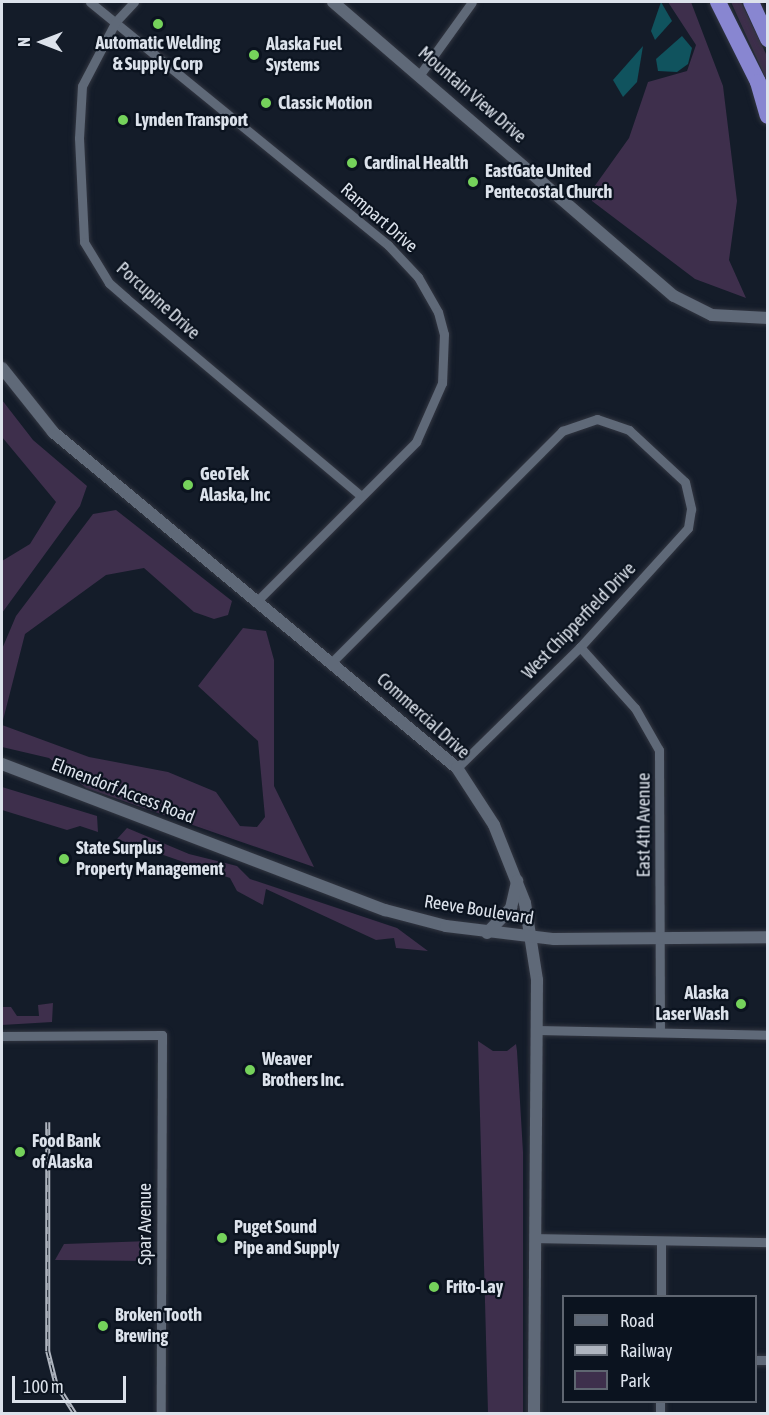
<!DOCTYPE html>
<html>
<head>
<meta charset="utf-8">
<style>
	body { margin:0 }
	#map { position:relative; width:769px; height:1415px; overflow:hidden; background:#141c29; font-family:"Asap Condensed",sans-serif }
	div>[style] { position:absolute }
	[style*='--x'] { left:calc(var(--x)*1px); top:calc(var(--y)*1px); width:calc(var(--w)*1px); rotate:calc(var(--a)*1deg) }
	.green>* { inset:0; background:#3e2f4c }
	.water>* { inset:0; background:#10535e }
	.roads { filter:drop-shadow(0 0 2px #323641) drop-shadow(0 0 2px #323641) }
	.street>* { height:9px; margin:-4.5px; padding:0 4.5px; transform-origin:4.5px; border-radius:4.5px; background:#5f6978 }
	.secondary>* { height:12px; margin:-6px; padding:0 6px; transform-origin:6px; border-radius:6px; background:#5f6978 }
	.highway>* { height:16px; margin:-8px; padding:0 8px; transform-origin:8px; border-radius:8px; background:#8886d1 }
	.rail>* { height:4.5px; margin-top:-2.25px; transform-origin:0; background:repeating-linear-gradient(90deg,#0b131f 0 7px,#afb5bf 0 14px); box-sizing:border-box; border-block:2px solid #afb5bf }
	.dots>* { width:16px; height:16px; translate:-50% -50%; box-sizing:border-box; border:3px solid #0b131f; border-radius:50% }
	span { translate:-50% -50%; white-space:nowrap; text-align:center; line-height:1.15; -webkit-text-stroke:4.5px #0b131f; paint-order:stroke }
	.poi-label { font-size:18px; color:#dce2eb; font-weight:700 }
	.left { translate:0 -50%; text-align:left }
	.right { translate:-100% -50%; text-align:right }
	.street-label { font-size:18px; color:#dce2eb }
	.frame { position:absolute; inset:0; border:3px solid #dce2eb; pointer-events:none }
	.legend { position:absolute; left:562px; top:1295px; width:195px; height:108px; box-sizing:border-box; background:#0b131f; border:2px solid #5f6671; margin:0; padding:8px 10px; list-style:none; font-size:18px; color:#dce2eb }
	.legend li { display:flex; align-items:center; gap:12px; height:30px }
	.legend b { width:30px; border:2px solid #5f6671 }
	.north { position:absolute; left:12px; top:12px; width:60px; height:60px; -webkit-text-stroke:4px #0b131f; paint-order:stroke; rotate:270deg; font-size:16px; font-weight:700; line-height:24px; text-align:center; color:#dce2eb }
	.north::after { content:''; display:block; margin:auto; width:21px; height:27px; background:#dce2eb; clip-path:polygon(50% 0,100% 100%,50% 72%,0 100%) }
	.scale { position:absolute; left:12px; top:1376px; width:114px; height:27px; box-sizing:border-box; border:3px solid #dce2eb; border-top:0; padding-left:8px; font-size:18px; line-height:21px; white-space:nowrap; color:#dce2eb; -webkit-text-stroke:4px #0b131f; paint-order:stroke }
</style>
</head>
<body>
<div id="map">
	<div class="green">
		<i style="clip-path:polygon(668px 2px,691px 2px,723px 86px,737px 201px,729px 260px,746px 298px,695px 279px,592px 201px,594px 187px,629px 138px,648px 82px,687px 71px,696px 45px)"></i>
		<i style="clip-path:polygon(731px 2px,741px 2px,767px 56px,767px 81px)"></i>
		<i style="clip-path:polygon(2px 400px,33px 440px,87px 486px,80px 506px,2px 613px,2px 561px,30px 544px,56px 502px,2px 437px)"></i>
		<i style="clip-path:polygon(116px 510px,232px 601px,228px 615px,214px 619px,194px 612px,144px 568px,106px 575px,25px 634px,2px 724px,2px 649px,16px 616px,93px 514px)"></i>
		<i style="clip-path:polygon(243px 628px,266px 631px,274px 660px,274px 786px,314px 867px,86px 788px,49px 758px,2px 747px,2px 725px,89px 757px,168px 772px,216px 792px,240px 826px,257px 827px,265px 817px,258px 741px,198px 686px)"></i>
		<i style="clip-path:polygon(2px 787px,97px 816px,98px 832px,80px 826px,67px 830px,2px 810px)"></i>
		<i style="clip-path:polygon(127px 828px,189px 854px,237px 866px,250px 879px,397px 928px,428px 951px,396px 948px,394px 938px,376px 940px,266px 889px,263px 905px,237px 891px,230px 878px,117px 839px)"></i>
		<i style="clip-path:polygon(53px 1003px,52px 1022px,2px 1025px,2px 1007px,11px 1007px,17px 1016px,39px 1016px,38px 1005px)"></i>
		<i style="clip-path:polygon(478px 1041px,493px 1051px,507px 1051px,516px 1044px,517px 1051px,523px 1152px,523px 1413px,488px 1413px)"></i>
		<i style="clip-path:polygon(150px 1241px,150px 1261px,55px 1260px,64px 1244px)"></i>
	</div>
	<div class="water">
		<i style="clip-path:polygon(661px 2px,672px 21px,655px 40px,651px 31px)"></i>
		<i style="clip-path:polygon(682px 36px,692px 48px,688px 64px,677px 72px,658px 71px,656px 59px)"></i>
		<i style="clip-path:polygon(643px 46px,637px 82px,623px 97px,613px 80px)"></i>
	</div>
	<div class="roads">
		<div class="street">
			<i style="--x:90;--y:2;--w:385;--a:39.2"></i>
			<i style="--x:388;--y:245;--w:44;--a:46.8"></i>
			<i style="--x:418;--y:277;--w:40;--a:60.3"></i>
			<i style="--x:438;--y:312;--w:23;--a:75"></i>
			<i style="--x:444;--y:334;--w:49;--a:92.3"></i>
			<i style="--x:442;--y:383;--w:64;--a:113.8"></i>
			<i style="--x:416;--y:442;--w:222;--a:135"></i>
			<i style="--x:134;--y:2;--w:26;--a:133"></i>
			<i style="--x:116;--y:21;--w:73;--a:117.6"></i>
			<i style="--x:82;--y:86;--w:52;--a:93.3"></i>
			<i style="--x:79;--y:138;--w:104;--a:87.2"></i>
			<i style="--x:84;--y:242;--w:48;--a:58.6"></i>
			<i style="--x:109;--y:283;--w:23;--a:41"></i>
			<i style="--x:126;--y:298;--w:307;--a:40.1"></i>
			<i style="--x:421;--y:73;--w:87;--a:-54.3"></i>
			<i style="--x:580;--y:647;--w:82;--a:48"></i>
			<i style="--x:635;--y:708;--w:48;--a:60.3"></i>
			<i style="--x:659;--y:750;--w:282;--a:89.8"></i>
			<i style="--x:333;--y:661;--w:325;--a:-45.1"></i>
			<i style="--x:562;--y:431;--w:37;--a:-19"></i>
			<i style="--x:597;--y:419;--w:34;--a:19"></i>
			<i style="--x:629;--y:430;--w:76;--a:42.9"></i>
			<i style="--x:685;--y:482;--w:28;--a:77"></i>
			<i style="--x:691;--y:509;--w:19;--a:99"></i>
			<i style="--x:688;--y:528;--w:161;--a:132.2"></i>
			<i style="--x:580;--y:647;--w:173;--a:135.5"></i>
			<i style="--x:537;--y:1030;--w:231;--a:1.2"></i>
			<i style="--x:2;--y:1036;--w:160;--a:-0.4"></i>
			<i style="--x:162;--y:1035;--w:379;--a:90.2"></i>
			<i style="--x:535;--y:1238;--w:233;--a:1"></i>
			<i style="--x:661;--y:1296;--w:54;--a:-90"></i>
			<i style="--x:756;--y:1360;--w:12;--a:0"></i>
			<i style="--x:660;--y:1414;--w:12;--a:-90"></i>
		</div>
		<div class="secondary">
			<i style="--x:333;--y:2;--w:450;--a:40.8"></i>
			<i style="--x:674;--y:296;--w:42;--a:26.6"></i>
			<i style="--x:712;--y:315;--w:56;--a:3.1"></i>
			<i style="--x:2;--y:368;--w:82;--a:51.4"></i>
			<i style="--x:53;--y:432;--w:525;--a:39.75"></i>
			<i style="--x:457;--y:768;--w:68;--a:57"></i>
			<i style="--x:494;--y:825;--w:84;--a:68.3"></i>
			<i style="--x:525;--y:903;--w:78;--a:81.1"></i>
			<i style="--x:537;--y:980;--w:434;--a:90.4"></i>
			<i style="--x:2;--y:764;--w:410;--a:20.9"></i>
			<i style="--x:385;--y:910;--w:63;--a:14.7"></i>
			<i style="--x:446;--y:926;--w:109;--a:6.9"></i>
			<i style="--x:554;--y:939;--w:214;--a:-0.5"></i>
			<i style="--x:487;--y:933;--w:35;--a:-46"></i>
			<i style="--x:511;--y:908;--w:28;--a:-77"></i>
		</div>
		<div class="highway">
			<i style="--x:718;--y:2;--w:89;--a:63.4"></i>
			<i style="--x:758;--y:82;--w:35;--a:74"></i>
			<i style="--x:751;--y:2;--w:41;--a:65.3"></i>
		</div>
	</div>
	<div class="rail">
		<i style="--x:48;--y:1122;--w:229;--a:90"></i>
		<i style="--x:48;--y:1351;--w:33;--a:76"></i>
		<i style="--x:56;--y:1383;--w:36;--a:58"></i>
	</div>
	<div class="dots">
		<i style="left:158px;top:24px;background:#75d25b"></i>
		<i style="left:254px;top:55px;background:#75d25b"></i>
		<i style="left:266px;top:103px;background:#75d25b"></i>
		<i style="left:123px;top:120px;background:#75d25b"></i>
		<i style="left:352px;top:163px;background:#75d25b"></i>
		<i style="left:473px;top:182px;background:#75d25b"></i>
		<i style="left:188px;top:485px;background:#75d25b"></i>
		<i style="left:64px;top:859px;background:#75d25b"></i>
		<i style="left:741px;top:1004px;background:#75d25b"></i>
		<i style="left:250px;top:1070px;background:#75d25b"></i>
		<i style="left:20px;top:1152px;background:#75d25b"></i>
		<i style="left:222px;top:1238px;background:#75d25b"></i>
		<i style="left:434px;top:1287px;background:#75d25b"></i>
		<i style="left:103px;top:1326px;background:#75d25b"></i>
	</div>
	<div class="poi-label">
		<span style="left:158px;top:54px">Automatic Welding<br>&amp; Supply Corp</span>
		<span class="left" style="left:266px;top:55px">Alaska Fuel<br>Systems</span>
		<span class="left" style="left:278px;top:103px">Classic Motion</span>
		<span class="left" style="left:135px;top:120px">Lynden Transport</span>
		<span class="left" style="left:364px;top:163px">Cardinal Health</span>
		<span class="left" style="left:485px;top:182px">EastGate United<br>Pentecostal Church</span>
		<span class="left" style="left:200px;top:485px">GeoTek<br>Alaska, Inc</span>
		<span class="left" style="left:76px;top:859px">State Surplus<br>Property Management</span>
		<span class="right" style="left:729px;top:1004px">Alaska<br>Laser Wash</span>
		<span class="left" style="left:262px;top:1070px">Weaver<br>Brothers Inc.</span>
		<span class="left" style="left:32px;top:1152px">Food Bank<br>of Alaska</span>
		<span class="left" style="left:234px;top:1238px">Puget Sound<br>Pipe and Supply</span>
		<span class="left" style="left:446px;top:1287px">Frito-Lay</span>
		<span class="left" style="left:115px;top:1326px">Broken Tooth<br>Brewing</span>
	</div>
	<div class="street-label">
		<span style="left:472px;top:95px;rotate:41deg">Mountain View Drive</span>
		<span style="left:379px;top:218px;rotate:41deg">Rampart Drive</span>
		<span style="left:158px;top:301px;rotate:42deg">Porcupine Drive</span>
		<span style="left:579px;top:621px;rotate:-46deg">West Chipperfield Drive</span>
		<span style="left:423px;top:716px;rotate:42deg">Commercial Drive</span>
		<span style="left:123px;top:791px;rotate:21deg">Elmendorf Access Road</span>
		<span style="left:644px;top:825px;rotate:-90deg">East 4th Avenue</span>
		<span style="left:479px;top:910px;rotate:9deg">Reeve Boulevard</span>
		<span style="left:145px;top:1224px;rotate:-90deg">Spar Avenue</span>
	</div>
	<div class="frame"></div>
	<ul class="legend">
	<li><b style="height:8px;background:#5f6978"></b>Road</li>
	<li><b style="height:8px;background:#afb5bf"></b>Railway</li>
	<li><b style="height:16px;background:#3e2f4c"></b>Park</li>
	</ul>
	<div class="north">N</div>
	<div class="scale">100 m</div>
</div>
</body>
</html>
